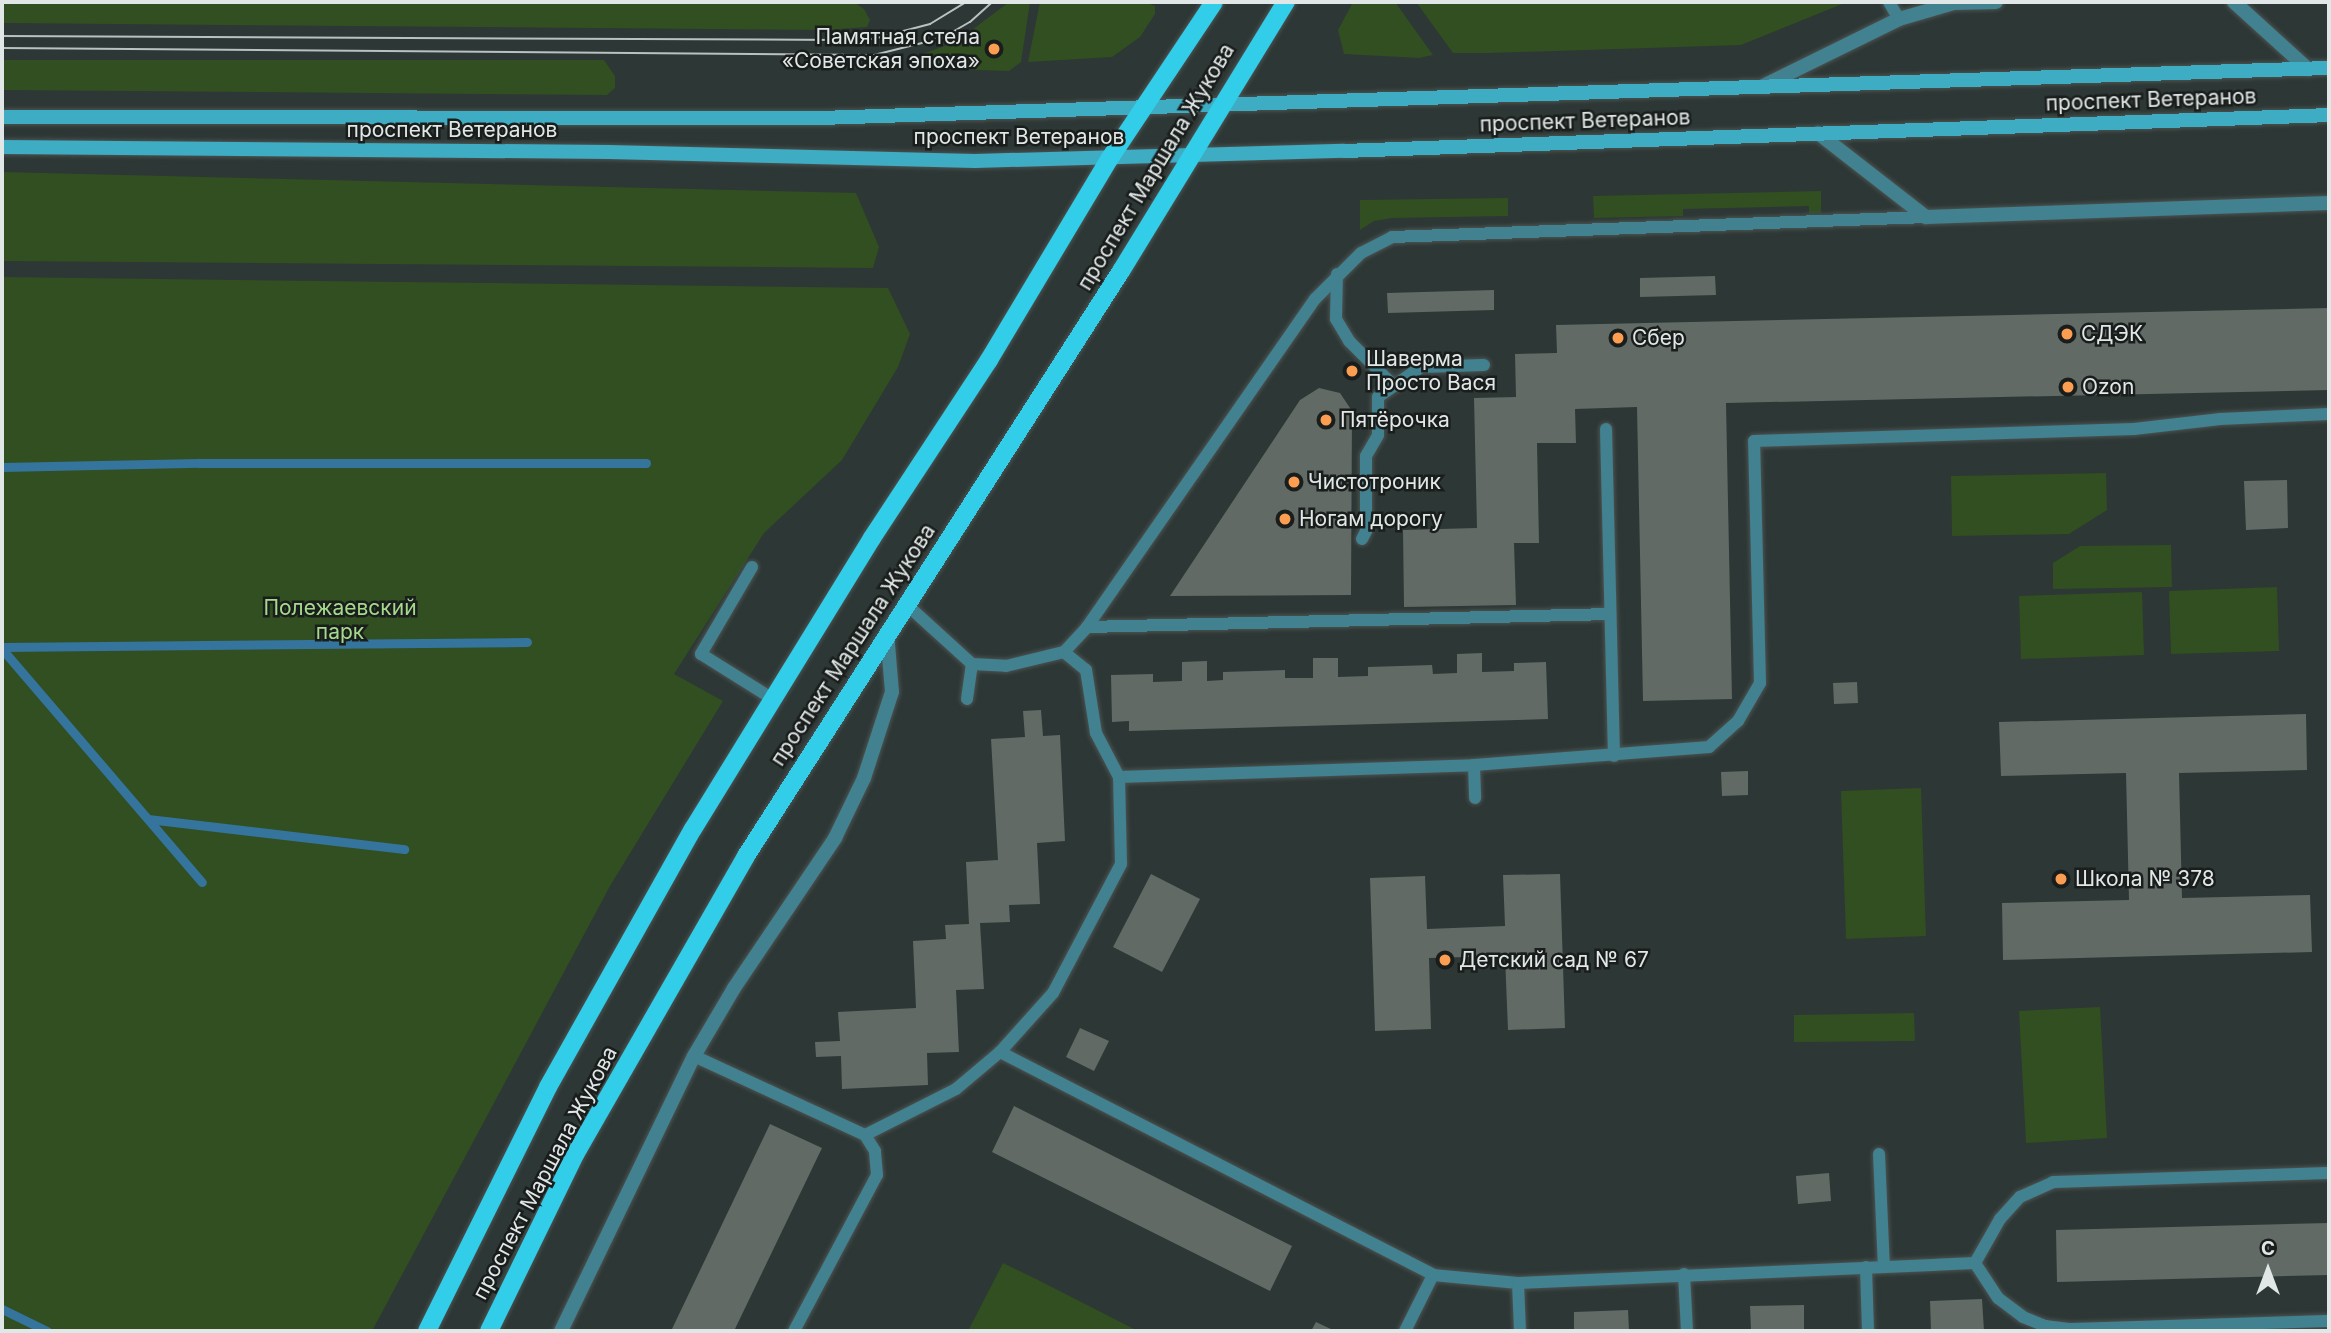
<!DOCTYPE html>
<html>
<head>
<meta charset="utf-8">
<style>
	body { margin:0 }
	#map { position:relative; width:2331px; height:1333px; overflow:hidden; background:#2d3735; font-family:Inter,sans-serif }
	div>[style] { position:absolute }
	[style*='--x'] { left:calc(var(--x)*1px); top:calc(var(--y)*1px); width:calc(var(--w)*1px); rotate:calc(var(--a)*1deg) }
	.green>* { inset:0; background:#314f21 }
	.stream>* { height:9px; margin:-4.5px; padding:0 4.5px; transform-origin:4.5px; border-radius:4.5px; background:#35749d }
	.building>* { inset:0; background:#616a65 }
	.roads { filter:drop-shadow(0 0 2px #4a5351) drop-shadow(0 0 2px #4a5351) }
	.service>* { height:12px; margin:-6px; padding:0 6px; transform-origin:6px; border-radius:6px; background:#42818f }
	.minor>* { height:14px; margin:-7px; padding:0 7px; transform-origin:7px; border-radius:7px; background:#42818f }
	.secondary>* { height:14px; margin:-7px; padding:0 7px; transform-origin:7px; border-radius:7px; background:#3eacc2 }
	.primary>* { height:18px; margin:-9px; padding:0 9px; transform-origin:9px; border-radius:9px; background:#31cde9 }
	.tram>* { height:2px; margin:-1px; padding:0 1px; transform-origin:1px; border-radius:1px; background:#bac2c1 }
	.dots>* { width:19px; height:19px; translate:-50% -50%; box-sizing:border-box; border:4px solid #191d1c; border-radius:50% }
	span { translate:-50% -50%; white-space:nowrap; text-align:center; line-height:1.15; -webkit-text-stroke:5px #191d1c; paint-order:stroke }
	.poi-label { font-size:21px; color:#e0e7e6 }
	.right { translate:-100% -50%; text-align:right }
	.left { translate:0 -50%; text-align:left }
	.street-label { font-size:21px; color:#e0e7e6 }
	.park-label { font-size:21px; color:#a5da8a }
	.frame { position:absolute; inset:0; border:4px solid #e0e7e6; pointer-events:none }
	.north { position:absolute; left:2233px; top:1235px; width:70px; height:70px; -webkit-text-stroke:5px #191d1c; paint-order:stroke; rotate:0deg; font-size:19px; font-weight:700; line-height:28px; text-align:center; color:#e0e7e6 }
	.north::after { content:''; display:block; margin:auto; width:24px; height:32px; background:#e0e7e6; clip-path:polygon(50% 0,100% 100%,50% 72%,0 100%) }
</style>
</head>
<body>
<div id="map">
	<div class="green">
		<i style="clip-path:polygon(2px 2px,807px 2px,855px 3px,864px 9px,870px 20px,867px 27px,826px 30px,2px 23px)"></i>
		<i style="clip-path:polygon(1009px 2px,1030px 2px,1021px 62px,1009px 71px,913px 68px,914px 57px,956px 42px)"></i>
		<i style="clip-path:polygon(1040px 2px,1144px 2px,1155px 6px,1155px 14px,1140px 37px,1112px 57px,1028px 62px)"></i>
		<i style="clip-path:polygon(1353px 2px,1395px 2px,1433px 55px,1419px 58px,1344px 54px,1338px 30px)"></i>
		<i style="clip-path:polygon(1416px 2px,1847px 2px,1741px 45px,1490px 53px,1453px 53px)"></i>
		<i style="clip-path:polygon(2px 60px,604px 60px,615px 76px,615px 88px,607px 95px,2px 90px)"></i>
		<i style="clip-path:polygon(2px 172px,856px 193px,879px 247px,873px 268px,2px 261px)"></i>
		<i style="clip-path:polygon(1821px 191px,1821px 213px,1809px 213px,1809px 206px,1683px 209px,1683px 216px,1594px 218px,1593px 196px)"></i>
		<i style="clip-path:polygon(1508px 198px,1508px 216px,1392px 218px,1374px 221px,1360px 230px,1360px 200px)"></i>
		<i style="clip-path:polygon(2px 277px,888px 288px,910px 334px,898px 367px,842px 460px,764px 533px,674px 674px,723px 701px,610px 886px,372px 1331px,2px 1331px)"></i>
		<i style="clip-path:polygon(2106px 473px,2107px 510px,2069px 534px,1952px 536px,1951px 476px)"></i>
		<i style="clip-path:polygon(2171px 545px,2172px 587px,2053px 589px,2053px 563px,2080px 546px)"></i>
		<i style="clip-path:polygon(2277px 587px,2279px 651px,2171px 654px,2169px 591px)"></i>
		<i style="clip-path:polygon(2142px 592px,2144px 655px,2021px 659px,2019px 596px)"></i>
		<i style="clip-path:polygon(1921px 788px,1926px 936px,1846px 939px,1841px 791px)"></i>
		<i style="clip-path:polygon(2100px 1007px,2107px 1138px,2026px 1143px,2019px 1011px)"></i>
		<i style="clip-path:polygon(1914px 1013px,1915px 1041px,1794px 1042px,1794px 1015px)"></i>
		<i style="clip-path:polygon(1003px 1263px,1038px 1280px,1138px 1331px,968px 1331px)"></i>
	</div>
	<div class="stream">
		<i style="--x:2;--y:467;--w:197;--a:-1.2"></i>
		<i style="--x:199;--y:463;--w:447;--a:0"></i>
		<i style="--x:2;--y:647;--w:525;--a:-0.55"></i>
		<i style="--x:2;--y:649;--w:307;--a:49.4"></i>
		<i style="--x:148;--y:819;--w:258;--a:6.7"></i>
		<i style="--x:2;--y:1309;--w:50;--a:26.1"></i>
	</div>
	<div class="building">
		<i style="clip-path:polygon(1715px 276px,1716px 295px,1640px 297px,1640px 278px)"></i>
		<i style="clip-path:polygon(1494px 290px,1494px 310px,1388px 313px,1387px 293px)"></i>
		<i style="clip-path:polygon(2329px 308px,2329px 390px,1726px 403px,1732px 699px,1643px 701px,1637px 407px,1575px 409px,1576px 443px,1537px 443px,1539px 543px,1514px 543px,1516px 605px,1404px 607px,1403px 530px,1477px 528px,1474px 398px,1516px 397px,1515px 354px,1557px 353px,1556px 325px)"></i>
		<i style="clip-path:polygon(1319px 388px,1340px 393px,1352px 411px,1351px 595px,1170px 596px,1300px 400px)"></i>
		<i style="clip-path:polygon(2287px 480px,2288px 528px,2246px 530px,2244px 481px)"></i>
		<i style="clip-path:polygon(1482px 653px,1482px 672px,1514px 671px,1514px 663px,1546px 662px,1548px 719px,1129px 731px,1129px 721px,1112px 722px,1111px 675px,1153px 674px,1153px 682px,1182px 681px,1182px 662px,1207px 661px,1207px 681px,1223px 680px,1223px 672px,1285px 670px,1285px 678px,1313px 678px,1313px 658px,1338px 658px,1338px 677px,1368px 676px,1368px 667px,1432px 665px,1433px 674px,1457px 673px,1457px 654px)"></i>
		<i style="clip-path:polygon(1857px 682px,1858px 703px,1834px 704px,1833px 683px)"></i>
		<i style="clip-path:polygon(1041px 710px,1043px 736px,1060px 735px,1065px 841px,1037px 843px,1040px 904px,1009px 905px,1010px 922px,980px 923px,984px 989px,956px 990px,959px 1052px,927px 1053px,928px 1085px,842px 1089px,841px 1056px,816px 1057px,815px 1042px,840px 1041px,838px 1012px,916px 1008px,913px 941px,946px 939px,945px 925px,969px 924px,966px 862px,998px 860px,991px 739px,1025px 737px,1023px 711px)"></i>
		<i style="clip-path:polygon(2306px 714px,2307px 770px,2179px 773px,2182px 898px,2310px 895px,2312px 952px,2003px 960px,2002px 903px,2129px 900px,2126px 773px,2001px 776px,1999px 722px)"></i>
		<i style="clip-path:polygon(1748px 771px,1748px 795px,1722px 796px,1721px 772px)"></i>
		<i style="clip-path:polygon(1151px 874px,1200px 899px,1162px 972px,1113px 947px)"></i>
		<i style="clip-path:polygon(1560px 874px,1565px 1028px,1508px 1030px,1505px 956px,1429px 958px,1431px 1029px,1375px 1031px,1370px 878px,1425px 876px,1427px 929px,1505px 926px,1503px 875px)"></i>
		<i style="clip-path:polygon(1080px 1028px,1109px 1041px,1094px 1071px,1066px 1057px)"></i>
		<i style="clip-path:polygon(1014px 1106px,1292px 1246px,1270px 1291px,992px 1152px)"></i>
		<i style="clip-path:polygon(770px 1124px,822px 1148px,734px 1331px,671px 1331px)"></i>
		<i style="clip-path:polygon(1829px 1173px,1831px 1201px,1798px 1204px,1796px 1176px)"></i>
		<i style="clip-path:polygon(2329px 1223px,2329px 1275px,2057px 1282px,2056px 1230px)"></i>
		<i style="clip-path:polygon(1982px 1299px,1984px 1331px,1931px 1331px,1930px 1301px)"></i>
		<i style="clip-path:polygon(1804px 1305px,1804px 1331px,1751px 1331px,1750px 1306px)"></i>
		<i style="clip-path:polygon(1628px 1310px,1629px 1331px,1574px 1331px,1574px 1312px)"></i>
		<i style="clip-path:polygon(1316px 1322px,1335px 1331px,1311px 1331px)"></i>
	</div>
	<div class="roads">
		<div class="service">
			<i style="--x:1889;--y:2;--w:20;--a:60"></i>
			<i style="--x:1337;--y:274;--w:45;--a:91.3"></i>
			<i style="--x:1336;--y:319;--w:26;--a:59"></i>
			<i style="--x:1349;--y:341;--w:64;--a:45"></i>
			<i style="--x:1606;--y:429;--w:327;--a:88.6"></i>
			<i style="--x:1362;--y:539;--w:9;--a:-63"></i>
			<i style="--x:1366;--y:531;--w:75;--a:-90"></i>
			<i style="--x:1366;--y:456;--w:24;--a:-60"></i>
			<i style="--x:1378;--y:435;--w:38;--a:-90"></i>
			<i style="--x:1378;--y:397;--w:52;--a:-34.9"></i>
			<i style="--x:1421;--y:367;--w:63;--a:-1.8"></i>
			<i style="--x:752;--y:567;--w:101;--a:120.4"></i>
			<i style="--x:701;--y:654;--w:85;--a:32"></i>
			<i style="--x:906;--y:604;--w:89;--a:42.3"></i>
			<i style="--x:972;--y:664;--w:34;--a:3"></i>
			<i style="--x:1006;--y:666;--w:60;--a:-13.6"></i>
			<i style="--x:1064;--y:652;--w:34;--a:-47"></i>
			<i style="--x:1087;--y:627;--w:399;--a:-55.2"></i>
			<i style="--x:1315;--y:299;--w:65;--a:-45"></i>
			<i style="--x:1361;--y:253;--w:35;--a:-27"></i>
			<i style="--x:1392;--y:237;--w:534;--a:-2.14"></i>
			<i style="--x:1087;--y:627;--w:523;--a:-1.42"></i>
			<i style="--x:967;--y:699;--w:35;--a:-82"></i>
			<i style="--x:1474;--y:765;--w:33;--a:88"></i>
			<i style="--x:1119;--y:777;--w:355;--a:-1.9"></i>
			<i style="--x:1474;--y:765;--w:236;--a:-4.4"></i>
			<i style="--x:1709;--y:747;--w:39;--a:-42"></i>
			<i style="--x:1738;--y:721;--w:44;--a:-59.9"></i>
			<i style="--x:1760;--y:683;--w:242;--a:-91.4"></i>
			<i style="--x:1754;--y:441;--w:380;--a:-1.8"></i>
			<i style="--x:2134;--y:429;--w:87;--a:-6.6"></i>
			<i style="--x:2220;--y:419;--w:109;--a:-2.6"></i>
			<i style="--x:1000;--y:1052;--w:487;--a:27.2"></i>
			<i style="--x:1433;--y:1275;--w:85;--a:5.4"></i>
			<i style="--x:1518;--y:1283;--w:457;--a:-2.5"></i>
			<i style="--x:1975;--y:1263;--w:51;--a:-60.4"></i>
			<i style="--x:2000;--y:1219;--w:30;--a:-48"></i>
			<i style="--x:2020;--y:1197;--w:36;--a:-24"></i>
			<i style="--x:2053;--y:1182;--w:276;--a:-1.9"></i>
			<i style="--x:694;--y:1056;--w:188;--a:24.8"></i>
			<i style="--x:1879;--y:1154;--w:113;--a:87.5"></i>
			<i style="--x:1975;--y:1263;--w:42;--a:56.7"></i>
			<i style="--x:1998;--y:1298;--w:31;--a:37"></i>
			<i style="--x:2023;--y:1317;--w:24;--a:22"></i>
			<i style="--x:2045;--y:1326;--w:26;--a:7"></i>
			<i style="--x:2071;--y:1329;--w:258;--a:-1.8"></i>
			<i style="--x:1866;--y:1267;--w:64;--a:88.2"></i>
			<i style="--x:1684;--y:1274;--w:57;--a:87"></i>
			<i style="--x:1518;--y:1283;--w:48;--a:87.6"></i>
			<i style="--x:794;--y:1331;--w:177;--a:-62"></i>
			<i style="--x:877;--y:1175;--w:24;--a:-95"></i>
			<i style="--x:875;--y:1151;--w:19;--a:-122"></i>
			<i style="--x:865;--y:1135;--w:102;--a:-26.8"></i>
			<i style="--x:956;--y:1089;--w:57;--a:-40.1"></i>
			<i style="--x:1000;--y:1052;--w:79;--a:-48.1"></i>
			<i style="--x:1053;--y:993;--w:146;--a:-62.2"></i>
			<i style="--x:1121;--y:864;--w:87;--a:-91.3"></i>
			<i style="--x:1119;--y:777;--w:50;--a:-117.6"></i>
			<i style="--x:1096;--y:733;--w:64;--a:-99"></i>
			<i style="--x:1086;--y:670;--w:28;--a:-141"></i>
			<i style="--x:1405;--y:1331;--w:63;--a:-63.4"></i>
		</div>
		<div class="minor">
			<i style="--x:2234;--y:2;--w:100;--a:42.2"></i>
			<i style="--x:1763;--y:86;--w:152;--a:-26.2"></i>
			<i style="--x:1899;--y:19;--w:57;--a:-16.2"></i>
			<i style="--x:1954;--y:3;--w:42;--a:-1.4"></i>
			<i style="--x:1818;--y:133;--w:137;--a:37.9"></i>
			<i style="--x:1926;--y:217;--w:403;--a:-2"></i>
			<i style="--x:561;--y:1331;--w:305;--a:-64.2"></i>
			<i style="--x:694;--y:1056;--w:79;--a:-59.5"></i>
			<i style="--x:734;--y:988;--w:181;--a:-56"></i>
			<i style="--x:835;--y:838;--w:67;--a:-64.2"></i>
			<i style="--x:864;--y:778;--w:90;--a:-72"></i>
			<i style="--x:892;--y:692;--w:59;--a:-94.8"></i>
		</div>
		<div class="secondary">
			<i style="--x:2;--y:117;--w:818;--a:0.07"></i>
			<i style="--x:820;--y:118;--w:1510;--a:-1.9"></i>
			<i style="--x:2;--y:147;--w:607;--a:0.47"></i>
			<i style="--x:609;--y:152;--w:366;--a:1.4"></i>
			<i style="--x:975;--y:161;--w:369;--a:-1.6"></i>
			<i style="--x:1344;--y:151;--w:986;--a:-2.09"></i>
		</div>
		<div class="primary">
			<i style="--x:427;--y:1331;--w:272;--a:-63.6"></i>
			<i style="--x:548;--y:1087;--w:296;--a:-60.7"></i>
			<i style="--x:693;--y:829;--w:342;--a:-58.4"></i>
			<i style="--x:872;--y:538;--w:213;--a:-56.7"></i>
			<i style="--x:989;--y:360;--w:235;--a:-59.1"></i>
			<i style="--x:1110;--y:158;--w:187;--a:-56.3"></i>
			<i style="--x:489;--y:1331;--w:198;--a:-64"></i>
			<i style="--x:576;--y:1153;--w:342;--a:-60.2"></i>
			<i style="--x:746;--y:856;--w:695;--a:-57.34"></i>
			<i style="--x:1121;--y:271;--w:316;--a:-58.5"></i>
		</div>
	</div>
	<div class="tram">
		<i style="--x:2;--y:36;--w:840;--a:0.27"></i>
		<i style="--x:842;--y:40;--w:31;--a:-2"></i>
		<i style="--x:873;--y:39;--w:59;--a:-14.7"></i>
		<i style="--x:930;--y:24;--w:42;--a:-31.4"></i>
		<i style="--x:2;--y:48;--w:872;--a:0.46"></i>
		<i style="--x:874;--y:55;--w:70;--a:-14"></i>
		<i style="--x:942;--y:38;--w:32;--a:-30"></i>
		<i style="--x:970;--y:22;--w:30;--a:-42"></i>
	</div>
	<div class="dots">
		<i style="left:994px;top:49px;background:#fb9e52"></i>
		<i style="left:2067px;top:334px;background:#fb9e52"></i>
		<i style="left:1618px;top:338px;background:#fb9e52"></i>
		<i style="left:1352px;top:371px;background:#fb9e52"></i>
		<i style="left:2068px;top:387px;background:#fb9e52"></i>
		<i style="left:1326px;top:420px;background:#fb9e52"></i>
		<i style="left:1294px;top:482px;background:#fb9e52"></i>
		<i style="left:1285px;top:519px;background:#fb9e52"></i>
		<i style="left:2061px;top:879px;background:#fb9e52"></i>
		<i style="left:1445px;top:960px;background:#fb9e52"></i>
	</div>
	<div class="poi-label">
		<span class="right" style="left:980px;top:49px">Памятная стела<br>«Советская эпоха»</span>
		<span class="left" style="left:2081px;top:334px">СДЭК</span>
		<span class="left" style="left:1632px;top:338px">Сбер</span>
		<span class="left" style="left:1366px;top:371px">Шаверма<br>Просто Вася</span>
		<span class="left" style="left:2082px;top:387px">Ozon</span>
		<span class="left" style="left:1340px;top:420px">Пятёрочка</span>
		<span class="left" style="left:1308px;top:482px">Чистотроник</span>
		<span class="left" style="left:1299px;top:519px">Ногам дорогу</span>
		<span class="left" style="left:2075px;top:879px">Школа № 378</span>
		<span class="left" style="left:1459px;top:960px">Детский сад № 67</span>
	</div>
	<div class="street-label">
		<span style="left:2151px;top:100px;rotate:-2deg">проспект Ветеранов</span>
		<span style="left:1585px;top:121px;rotate:-2deg">проспект Ветеранов</span>
		<span style="left:452px;top:130px">проспект Ветеранов</span>
		<span style="left:1019px;top:137px">проспект Ветеранов</span>
		<span style="left:1156px;top:167px;rotate:-59deg">проспект Маршала Жукова</span>
		<span style="left:853px;top:645px;rotate:-57deg">проспект Маршала Жукова</span>
		<span style="left:545px;top:1173px;rotate:-62deg">проспект Маршала Жукова</span>
	</div>
	<div class="park-label">
		<span style="left:340px;top:620px">Полежаевский<br>парк</span>
	</div>
	<div class="frame"></div>
	<div class="north">С</div>
</div>
</body>
</html>
